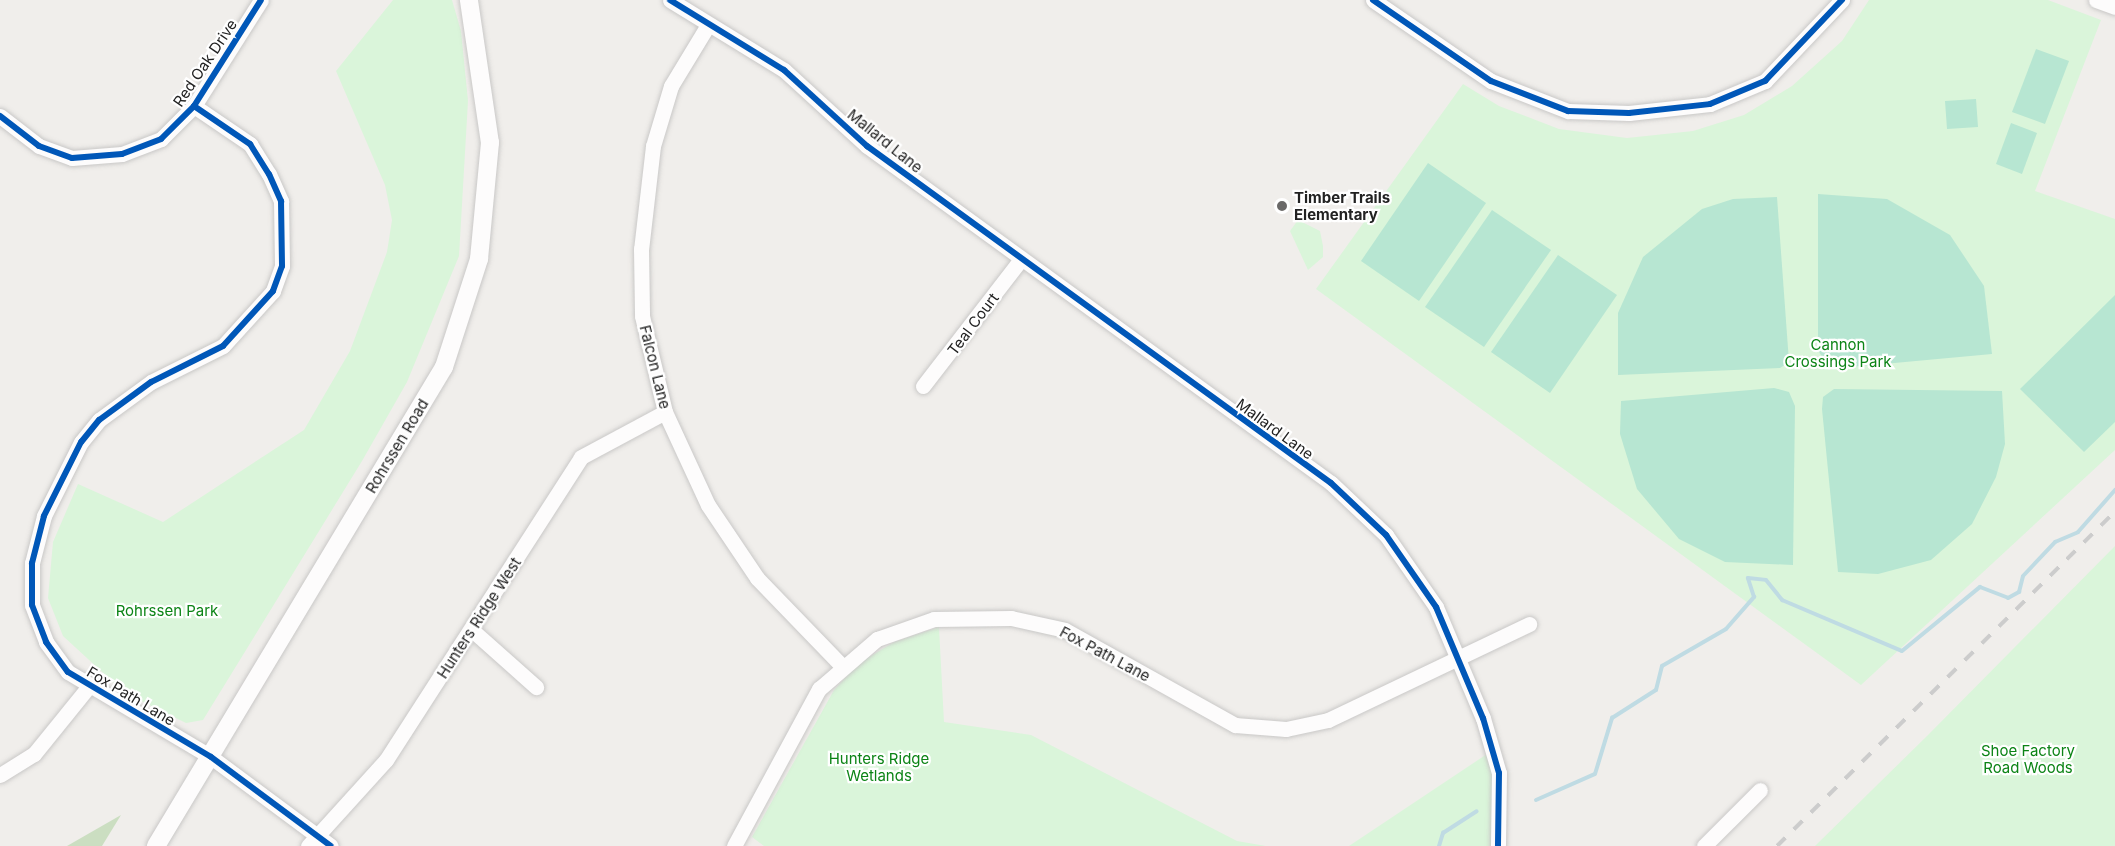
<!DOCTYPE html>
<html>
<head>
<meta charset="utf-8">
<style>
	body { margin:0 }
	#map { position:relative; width:2115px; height:846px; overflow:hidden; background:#f0eeeb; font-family:Inter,sans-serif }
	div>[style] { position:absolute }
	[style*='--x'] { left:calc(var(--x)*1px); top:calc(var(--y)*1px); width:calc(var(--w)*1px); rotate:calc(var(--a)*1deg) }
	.forest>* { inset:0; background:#cbdec1 }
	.park>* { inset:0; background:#daf5da }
	.pitch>* { inset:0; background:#b7e6d2 }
	.stream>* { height:4px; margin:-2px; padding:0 2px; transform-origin:2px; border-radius:2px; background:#bfdbe3 }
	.roads { filter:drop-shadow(0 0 2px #c9c8c7) drop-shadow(0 0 2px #c9c8c7) }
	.minor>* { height:15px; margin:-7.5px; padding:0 7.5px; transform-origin:7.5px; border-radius:7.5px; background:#fdfcfc }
	.tertiary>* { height:18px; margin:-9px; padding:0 9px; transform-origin:9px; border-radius:9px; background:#fdfcfc }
	.rail>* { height:4px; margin-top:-2px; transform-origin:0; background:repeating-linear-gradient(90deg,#ccc 0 12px,transparent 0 24px) }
	.cycleway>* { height:6px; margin:-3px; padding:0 3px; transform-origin:3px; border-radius:3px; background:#0057b8 }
	.dots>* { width:16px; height:16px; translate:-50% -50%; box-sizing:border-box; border:3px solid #fff; border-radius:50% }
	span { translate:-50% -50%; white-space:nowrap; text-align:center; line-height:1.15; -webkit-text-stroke:4.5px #fff; paint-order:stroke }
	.street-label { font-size:15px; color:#222 }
	.poi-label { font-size:15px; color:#222; font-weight:700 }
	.left { translate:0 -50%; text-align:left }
	.park-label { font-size:15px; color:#0c8416 }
</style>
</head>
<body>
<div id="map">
	<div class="forest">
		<i style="clip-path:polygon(121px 815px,102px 846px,67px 846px)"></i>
	</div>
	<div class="park">
		<i style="clip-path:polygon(393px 0,452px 0,461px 31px,468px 101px,459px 256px,407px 382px,362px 461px,203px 720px,186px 723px,125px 693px,63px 636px,48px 598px,53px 542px,78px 484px,163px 522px,304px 430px,350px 351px,387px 252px,392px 220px,385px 185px,336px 71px)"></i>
		<i style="clip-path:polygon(1869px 0,2048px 0,2101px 20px,2035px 191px,2115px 219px,2115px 450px,1861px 685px,1316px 289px,1463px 84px,1499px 106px,1559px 129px,1627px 138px,1693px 131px,1744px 115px,1792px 86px,1842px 41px)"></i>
		<i style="clip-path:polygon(1298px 220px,1320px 231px,1323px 246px,1323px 257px,1308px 270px,1290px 231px)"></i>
		<i style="clip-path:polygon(2115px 546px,2115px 846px,1815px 846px,1928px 735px)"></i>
		<i style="clip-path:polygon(939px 627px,944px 722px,1031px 735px,1237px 841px,1266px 846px,764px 846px,752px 837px,834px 690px,859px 663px,894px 642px)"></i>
		<i style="clip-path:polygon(1487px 754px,1493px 773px,1492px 846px,1349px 846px)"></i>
	</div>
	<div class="pitch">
		<i style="clip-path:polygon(2036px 49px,2069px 61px,2045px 124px,2012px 112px)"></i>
		<i style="clip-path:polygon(1976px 99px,1978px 127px,1947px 129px,1945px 101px)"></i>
		<i style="clip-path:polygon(2011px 123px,2037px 133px,2022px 174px,1996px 164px)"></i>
		<i style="clip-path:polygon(1428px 163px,1486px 203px,1419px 301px,1361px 261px)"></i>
		<i style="clip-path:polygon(1818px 194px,1887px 199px,1950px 235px,1984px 286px,1992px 354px,1840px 368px,1826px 364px,1818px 350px)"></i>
		<i style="clip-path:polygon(1777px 197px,1789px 362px,1780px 368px,1618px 375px,1618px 313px,1643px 257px,1702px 209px,1733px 199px)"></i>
		<i style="clip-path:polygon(1492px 210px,1551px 250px,1484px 347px,1425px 307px)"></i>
		<i style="clip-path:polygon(1558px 255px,1617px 295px,1550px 393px,1491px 352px)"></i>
		<i style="clip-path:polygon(2115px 295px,2115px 422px,2084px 452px,2020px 389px)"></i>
		<i style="clip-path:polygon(1774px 388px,1789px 392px,1795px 406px,1793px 565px,1725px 562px,1679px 539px,1637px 489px,1620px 434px,1621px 401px)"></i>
		<i style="clip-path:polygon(1834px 389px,2002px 391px,2005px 444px,1996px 477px,1972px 524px,1931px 560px,1878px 574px,1838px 572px,1822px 409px,1823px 397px)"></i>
	</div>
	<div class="stream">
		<i style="--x:1536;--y:800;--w:64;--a:-23.8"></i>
		<i style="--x:1595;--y:774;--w:59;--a:-73.1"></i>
		<i style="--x:1612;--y:718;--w:52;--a:-32.5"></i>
		<i style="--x:1656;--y:690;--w:25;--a:-76"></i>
		<i style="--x:1662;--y:666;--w:74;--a:-30"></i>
		<i style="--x:1726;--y:629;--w:43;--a:-48.8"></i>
		<i style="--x:1754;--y:597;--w:20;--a:-108"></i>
		<i style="--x:1748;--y:578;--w:18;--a:6"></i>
		<i style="--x:1766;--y:580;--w:26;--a:51"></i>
		<i style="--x:1782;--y:600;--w:130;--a:23"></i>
		<i style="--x:1902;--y:651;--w:101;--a:-39.4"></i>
		<i style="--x:1980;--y:587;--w:30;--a:21"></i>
		<i style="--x:2008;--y:598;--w:13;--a:-29"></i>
		<i style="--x:2019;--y:592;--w:16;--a:-76"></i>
		<i style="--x:2023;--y:576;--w:47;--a:-46.7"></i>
		<i style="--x:2055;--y:542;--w:25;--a:-23"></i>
		<i style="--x:2078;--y:532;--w:56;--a:-48.6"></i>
		<i style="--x:1439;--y:846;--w:14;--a:-73"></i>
		<i style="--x:1443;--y:833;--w:40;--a:-32.9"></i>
	</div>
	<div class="roads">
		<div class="minor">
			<i style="--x:670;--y:0;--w:134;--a:31.6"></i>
			<i style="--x:784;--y:70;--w:113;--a:42.5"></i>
			<i style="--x:867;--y:146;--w:573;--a:35.99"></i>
			<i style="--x:1331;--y:483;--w:76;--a:43.4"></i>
			<i style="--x:1386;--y:535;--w:88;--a:55.2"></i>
			<i style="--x:1436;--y:607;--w:121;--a:67.1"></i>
			<i style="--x:1483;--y:718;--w:57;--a:73.8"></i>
			<i style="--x:1499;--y:773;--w:73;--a:90.8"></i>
			<i style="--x:1373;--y:0;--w:143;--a:34.5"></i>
			<i style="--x:1491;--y:81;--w:83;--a:21.3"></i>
			<i style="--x:1568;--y:111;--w:61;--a:1.9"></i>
			<i style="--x:1629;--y:113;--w:81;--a:-6.3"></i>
			<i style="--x:1710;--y:104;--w:60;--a:-22.7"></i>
			<i style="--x:1765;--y:81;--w:112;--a:-46.5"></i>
			<i style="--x:2096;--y:0;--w:20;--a:20"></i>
			<i style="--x:708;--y:25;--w:71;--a:121.2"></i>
			<i style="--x:671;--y:86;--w:63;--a:106.7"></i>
			<i style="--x:653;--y:146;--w:104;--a:96.6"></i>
			<i style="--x:641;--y:249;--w:67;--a:89.1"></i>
			<i style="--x:642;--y:316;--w:99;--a:76.5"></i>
			<i style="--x:665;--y:412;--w:102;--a:65.2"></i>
			<i style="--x:708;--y:505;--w:88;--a:56.1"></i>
			<i style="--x:757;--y:578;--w:121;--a:46"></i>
			<i style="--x:194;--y:106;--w:68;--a:34.2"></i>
			<i style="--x:250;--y:144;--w:36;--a:58"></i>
			<i style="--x:269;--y:174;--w:30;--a:66"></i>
			<i style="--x:281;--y:201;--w:65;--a:89.1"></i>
			<i style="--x:282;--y:266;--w:27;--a:110"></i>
			<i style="--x:273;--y:291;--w:74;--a:132.3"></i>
			<i style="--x:223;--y:346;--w:80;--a:153.4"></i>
			<i style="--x:151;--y:382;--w:64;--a:143.8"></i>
			<i style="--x:99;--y:420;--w:28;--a:129"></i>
			<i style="--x:81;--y:442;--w:83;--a:116.6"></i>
			<i style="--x:44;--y:516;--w:49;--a:104.3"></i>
			<i style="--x:32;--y:563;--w:42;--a:90"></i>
			<i style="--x:32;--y:605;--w:40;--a:69"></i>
			<i style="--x:46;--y:642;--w:37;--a:54"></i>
			<i style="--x:68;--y:672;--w:166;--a:30.7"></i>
			<i style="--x:211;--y:757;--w:149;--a:36.6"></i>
			<i style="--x:0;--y:116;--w:49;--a:37.6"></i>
			<i style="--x:39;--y:146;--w:35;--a:20"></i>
			<i style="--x:72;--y:158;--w:50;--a:-4.6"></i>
			<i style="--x:122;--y:154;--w:42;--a:-21"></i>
			<i style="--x:161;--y:139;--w:47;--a:-45"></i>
			<i style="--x:194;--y:106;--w:125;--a:-57.7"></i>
			<i style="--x:923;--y:386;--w:160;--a:-52.3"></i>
			<i style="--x:472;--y:630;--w:86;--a:41.7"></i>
			<i style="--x:0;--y:775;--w:40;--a:-32"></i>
			<i style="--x:34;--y:754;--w:87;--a:-51"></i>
			<i style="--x:308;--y:846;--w:116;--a:-47.8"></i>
			<i style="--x:386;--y:760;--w:360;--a:-57.2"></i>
			<i style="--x:581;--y:457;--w:95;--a:-28.2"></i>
			<i style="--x:734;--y:846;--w:179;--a:-61.6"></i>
			<i style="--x:819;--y:689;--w:77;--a:-40.8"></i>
			<i style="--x:877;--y:639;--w:60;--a:-19.3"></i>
			<i style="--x:934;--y:619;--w:77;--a:-0.7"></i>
			<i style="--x:1011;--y:618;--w:55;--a:12.5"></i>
			<i style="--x:1065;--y:630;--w:195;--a:29.2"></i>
			<i style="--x:1235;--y:725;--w:51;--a:4.5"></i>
			<i style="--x:1286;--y:729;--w:43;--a:-12.1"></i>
			<i style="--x:1328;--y:720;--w:223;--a:-25.5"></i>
			<i style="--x:1704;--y:846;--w:79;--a:-45"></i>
		</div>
		<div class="tertiary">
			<i style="--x:156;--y:846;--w:559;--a:-58.98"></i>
			<i style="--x:444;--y:367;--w:114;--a:-72"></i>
			<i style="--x:479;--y:259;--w:117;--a:-84.6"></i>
			<i style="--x:490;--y:143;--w:145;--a:-98.4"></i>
		</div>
	</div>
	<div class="rail">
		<i style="--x:1777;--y:846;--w:475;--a:-44.7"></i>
	</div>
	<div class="cycleway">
		<i style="--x:670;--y:0;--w:134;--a:31.6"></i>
		<i style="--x:784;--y:70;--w:113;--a:42.5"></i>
		<i style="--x:867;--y:146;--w:573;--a:35.99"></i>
		<i style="--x:1331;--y:483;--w:76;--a:43.4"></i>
		<i style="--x:1386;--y:535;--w:88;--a:55.2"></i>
		<i style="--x:1436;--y:607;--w:121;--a:67.1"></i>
		<i style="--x:1483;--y:718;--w:57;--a:73.8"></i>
		<i style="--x:1499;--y:773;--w:73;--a:90.8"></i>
		<i style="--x:1373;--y:0;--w:143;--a:34.5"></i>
		<i style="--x:1491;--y:81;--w:83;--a:21.3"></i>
		<i style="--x:1568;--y:111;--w:61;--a:1.9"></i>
		<i style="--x:1629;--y:113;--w:81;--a:-6.3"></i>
		<i style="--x:1710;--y:104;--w:60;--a:-22.7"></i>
		<i style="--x:1765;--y:81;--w:112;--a:-46.5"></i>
		<i style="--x:194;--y:106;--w:68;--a:34.2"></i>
		<i style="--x:250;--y:144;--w:36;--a:58"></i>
		<i style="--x:269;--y:174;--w:30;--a:66"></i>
		<i style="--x:281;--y:201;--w:65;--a:89.1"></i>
		<i style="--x:282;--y:266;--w:27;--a:110"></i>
		<i style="--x:273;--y:291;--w:74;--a:132.3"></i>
		<i style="--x:223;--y:346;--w:80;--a:153.4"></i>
		<i style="--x:151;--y:382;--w:64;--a:143.8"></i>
		<i style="--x:99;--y:420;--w:28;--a:129"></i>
		<i style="--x:81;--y:442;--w:83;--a:116.6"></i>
		<i style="--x:44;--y:516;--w:49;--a:104.3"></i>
		<i style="--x:32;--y:563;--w:42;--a:90"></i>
		<i style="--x:32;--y:605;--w:40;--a:69"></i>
		<i style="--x:46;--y:642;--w:37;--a:54"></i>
		<i style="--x:68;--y:672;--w:166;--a:30.7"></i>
		<i style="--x:211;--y:757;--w:149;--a:36.6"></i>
		<i style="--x:0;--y:116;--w:49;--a:37.6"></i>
		<i style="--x:39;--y:146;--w:35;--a:20"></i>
		<i style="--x:72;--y:158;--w:50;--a:-4.6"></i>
		<i style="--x:122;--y:154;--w:42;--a:-21"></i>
		<i style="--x:161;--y:139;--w:47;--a:-45"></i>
		<i style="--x:194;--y:106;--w:125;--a:-57.7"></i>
	</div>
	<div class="dots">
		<i style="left:1282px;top:206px;background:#6a6968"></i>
	</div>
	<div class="street-label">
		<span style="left:205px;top:63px;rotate:-56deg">Red Oak Drive</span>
		<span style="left:885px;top:141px;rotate:39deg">Mallard Lane</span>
		<span style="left:973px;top:324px;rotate:-53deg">Teal Court</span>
		<span style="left:655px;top:367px;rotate:76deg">Falcon Lane</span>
		<span style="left:1275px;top:429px;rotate:36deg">Mallard Lane</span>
		<span style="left:397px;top:446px;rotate:-59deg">Rohrssen Road</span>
		<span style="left:479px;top:618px;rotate:-57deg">Hunters Ridge West</span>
		<span style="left:1105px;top:654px;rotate:28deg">Fox Path Lane</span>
		<span style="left:131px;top:696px;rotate:31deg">Fox Path Lane</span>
	</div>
	<div class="poi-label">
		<span class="left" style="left:1294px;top:206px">Timber Trails<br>Elementary</span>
	</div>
	<div class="park-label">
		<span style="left:1838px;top:353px">Cannon<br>Crossings Park</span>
		<span style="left:167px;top:611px">Rohrssen Park</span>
		<span style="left:2028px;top:759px">Shoe Factory<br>Road Woods</span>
		<span style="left:879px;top:767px">Hunters Ridge<br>Wetlands</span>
	</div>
</div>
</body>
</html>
